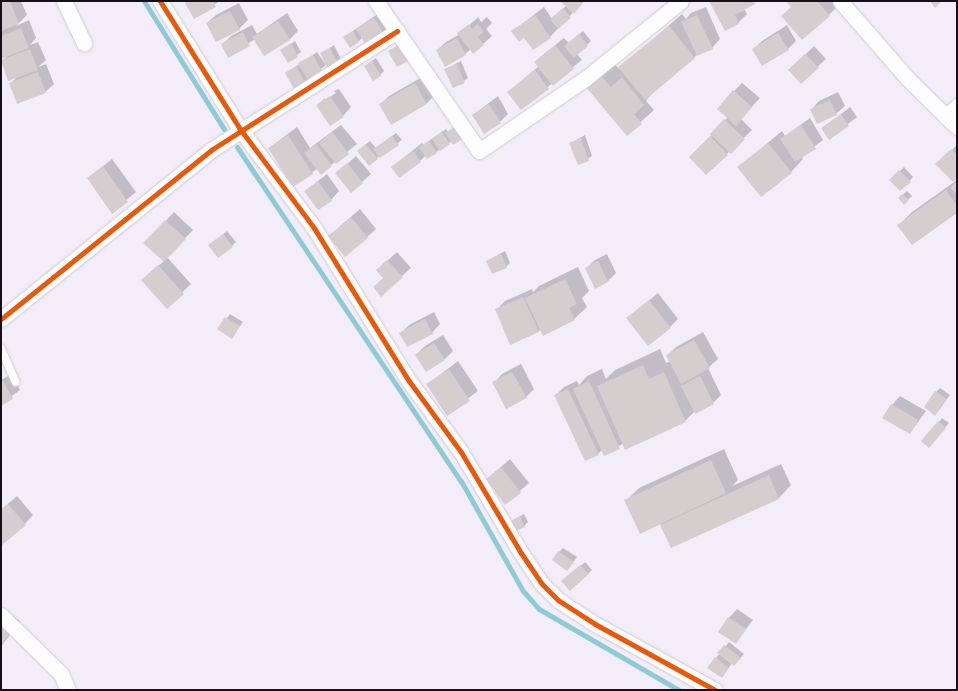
<!DOCTYPE html>
<html>
<head>
<meta charset="utf-8">
<style>
	body { margin:0 }
	#map { position:relative; width:958px; height:691px; overflow:hidden; background:#f2edf8; font-family:Lato,sans-serif }
	div>[style] { position:absolute }
	[style*='--x'] { left:calc(var(--x)*1px); top:calc(var(--y)*1px); width:calc(var(--w)*1px); rotate:calc(var(--a)*1deg) }
	.shadow>* { inset:0; background:#0003 }
	.stream>* { height:5px; margin:-2.5px; padding:0 2.5px; transform-origin:2.5px; border-radius:2.5px; background:#8fcbd5 }
	.building>* { inset:0; background:#d6cdcf }
	.roads { filter:drop-shadow(0 0 1px #cfcad6) drop-shadow(0 0 1px #cfcad6) }
	.lane>* { height:8px; margin:-4px; padding:0 4px; transform-origin:4px; border-radius:4px; background:#fdfcfe }
	.street>* { height:15px; margin:-7.5px; padding:0 7.5px; transform-origin:7.5px; border-radius:7.5px; background:#fdfcfe }
	.cycleway>* { height:5px; margin:-2.5px; padding:0 2.5px; transform-origin:2.5px; border-radius:2.5px; background:#e8590c }
	span { translate:-50% -50%; white-space:nowrap; text-align:center; line-height:1.15; -webkit-text-stroke:4px #fafafa; paint-order:stroke }
	.frame { position:absolute; inset:0; border:2px solid #140f1b; pointer-events:none }
</style>
</head>
<body>
<div id="map">
	<div class="shadow">
		<i style="clip-path:polygon(1px 1px,21px 1px,27px 15px,16px 26px,29px 20px,36px 38px,30px 45px,38px 42px,46px 60px,38px 67px,46px 64px,54px 84px,45px 92px,11px 83px,18px 76px,2px 61px,8px 55px,1px 57px,1px 32px,4px 29px,1px 30px)"></i>
		<i style="clip-path:polygon(189px 1px,220px 1px,195px 17px)"></i>
		<i style="clip-path:polygon(562px 1px,584px 1px,550px 37px,524px 36px,513px 31px,544px 7px,552px 19px,567px 5px)"></i>
		<i style="clip-path:polygon(710px 1px,757px 1px,744px 9px,747px 14px,738px 23px,725px 30px)"></i>
		<i style="clip-path:polygon(788px 1px,832px 1px,837px 7px,829px 15px,792px 7px)"></i>
		<i style="clip-path:polygon(239px 3px,248px 20px,239px 29px,216px 41px,207px 23px,216px 15px)"></i>
		<i style="clip-path:polygon(706px 7px,720px 39px,712px 48px,698px 54px,655px 90px,646px 101px,654px 110px,627px 134px,587px 86px,613px 62px,619px 69px,682px 14px,686px 19px,691px 13px)"></i>
		<i style="clip-path:polygon(382px 11px,391px 25px,383px 33px,362px 38px,359px 41px,344px 37px)"></i>
		<i style="clip-path:polygon(287px 13px,298px 31px,289px 40px,255px 39px,228px 56px,222px 45px,231px 36px,252px 25px,257px 34px)"></i>
		<i style="clip-path:polygon(478px 17px,481px 22px,487px 17px,492px 23px,486px 29px,492px 36px,483px 44px,471px 49px,465px 54px,437px 50px,446px 42px,460px 34px)"></i>
		<i style="clip-path:polygon(787px 25px,796px 41px,788px 49px,754px 49px,762px 41px)"></i>
		<i style="clip-path:polygon(583px 31px,591px 41px,577px 54px,582px 60px,521px 108px,508px 92px,539px 66px,544px 54px,564px 38px,569px 43px)"></i>
		<i style="clip-path:polygon(295px 41px,301px 52px,288px 61px,282px 50px)"></i>
		<i style="clip-path:polygon(334px 45px,341px 59px,337px 62px,321px 54px)"></i>
		<i style="clip-path:polygon(814px 46px,826px 59px,801px 82px,790px 70px)"></i>
		<i style="clip-path:polygon(317px 52px,326px 65px,309px 78px,306px 83px,286px 73px)"></i>
		<i style="clip-path:polygon(376px 58px,384px 71px,380px 75px,365px 66px)"></i>
		<i style="clip-path:polygon(461px 61px,468px 78px,464px 81px,446px 69px)"></i>
		<i style="clip-path:polygon(424px 76px,435px 95px,427px 103px,391px 123px,381px 104px,389px 96px)"></i>
		<i style="clip-path:polygon(742px 83px,760px 98px,741px 119px,752px 130px,707px 173px,691px 157px,728px 117px,734px 91px)"></i>
		<i style="clip-path:polygon(339px 89px,351px 107px,343px 116px,318px 105px,325px 98px,325px 100px,336px 93px,334px 91px)"></i>
		<i style="clip-path:polygon(838px 92px,845px 106px,836px 114px,811px 110px,819px 101px)"></i>
		<i style="clip-path:polygon(498px 96px,508px 114px,500px 122px,473px 115px)"></i>
		<i style="clip-path:polygon(850px 107px,857px 117px,830px 138px,823px 128px)"></i>
		<i style="clip-path:polygon(810px 118px,823px 140px,801px 157px,803px 159px,791px 172px,739px 167px,782px 131px,785px 136px)"></i>
		<i style="clip-path:polygon(463px 121px,452px 141px,436px 152px,426px 155px,420px 161px,392px 167px,422px 143px,423px 145px,446px 129px,448px 132px)"></i>
		<i style="clip-path:polygon(341px 125px,357px 144px,321px 173px,318px 168px,293px 186px,269px 148px,297px 127px,310px 148px)"></i>
		<i style="clip-path:polygon(396px 133px,402px 140px,377px 158px,362px 147px,370px 141px,376px 148px)"></i>
		<i style="clip-path:polygon(585px 135px,592px 156px,579px 164px,571px 143px)"></i>
		<i style="clip-path:polygon(957px 145px,957px 177px,937px 164px)"></i>
		<i style="clip-path:polygon(356px 156px,371px 174px,362px 182px,337px 173px)"></i>
		<i style="clip-path:polygon(112px 159px,136px 192px,112px 212px,88px 178px)"></i>
		<i style="clip-path:polygon(904px 167px,913px 177px,900px 190px,891px 180px)"></i>
		<i style="clip-path:polygon(327px 174px,339px 191px,331px 200px,305px 191px)"></i>
		<i style="clip-path:polygon(957px 180px,957px 212px,899px 225px,912px 212px)"></i>
		<i style="clip-path:polygon(907px 191px,912px 196px,904px 203px,899px 198px)"></i>
		<i style="clip-path:polygon(360px 209px,376px 229px,346px 256px,338px 228px)"></i>
		<i style="clip-path:polygon(174px 212px,193px 230px,167px 257px,191px 284px,167px 307px,151px 272px,164px 261px,145px 243px)"></i>
		<i style="clip-path:polygon(227px 231px,236px 242px,232px 246px,210px 245px)"></i>
		<i style="clip-path:polygon(505px 251px,510px 263px,506px 267px,487px 261px)"></i>
		<i style="clip-path:polygon(397px 252px,411px 268px,402px 276px,384px 278px,386px 262px)"></i>
		<i style="clip-path:polygon(607px 254px,616px 273px,608px 281px,596px 287px,586px 269px,595px 260px)"></i>
		<i style="clip-path:polygon(578px 267px,589px 291px,582px 298px,587px 307px,574px 319px,538px 331px,496px 310px,505px 301px,532px 289px,533px 292px,539px 286px)"></i>
		<i style="clip-path:polygon(658px 293px,678px 319px,670px 327px,628px 318px)"></i>
		<i style="clip-path:polygon(434px 312px,440px 324px,432px 333px,401px 333px,409px 325px)"></i>
		<i style="clip-path:polygon(230px 314px,243px 322px,232px 337px,219px 329px)"></i>
		<i style="clip-path:polygon(703px 332px,718px 359px,708px 368px,721px 395px,713px 403px,695px 411px,685px 421px,624px 443px,605px 455px,602px 450px,598px 454px,556px 395px,564px 387px,577px 381px,579px 385px,587px 376px,602px 369px,606px 379px,615px 370px,660px 349px,666px 363px,671px 361px,668px 355px,676px 347px)"></i>
		<i style="clip-path:polygon(443px 335px,453px 351px,445px 359px,416px 355px,425px 346px)"></i>
		<i style="clip-path:polygon(458px 361px,478px 391px,447px 414px,428px 384px)"></i>
		<i style="clip-path:polygon(521px 364px,534px 389px,526px 397px,494px 383px,502px 374px)"></i>
		<i style="clip-path:polygon(12px 374px,20px 390px,1px 404px,1px 380px)"></i>
		<i style="clip-path:polygon(940px 388px,950px 395px,939px 410px,936px 392px)"></i>
		<i style="clip-path:polygon(900px 396px,926px 411px,910px 433px,892px 405px)"></i>
		<i style="clip-path:polygon(942px 418px,949px 423px,933px 442px,939px 422px)"></i>
		<i style="clip-path:polygon(724px 449px,738px 480px,732px 486px,781px 464px,791px 485px,779px 498px,671px 547px,660px 523px,626px 501px,639px 488px)"></i>
		<i style="clip-path:polygon(510px 459px,529px 483px,506px 503px,487px 479px)"></i>
		<i style="clip-path:polygon(17px 496px,33px 515px,25px 524px,1px 510px)"></i>
		<i style="clip-path:polygon(524px 514px,528px 522px,524px 526px,510px 522px)"></i>
		<i style="clip-path:polygon(563px 548px,577px 557px,571px 565px,559px 552px)"></i>
		<i style="clip-path:polygon(585px 562px,592px 570px,571px 589px,567px 578px)"></i>
		<i style="clip-path:polygon(737px 609px,753px 620px,736px 642px,729px 618px)"></i>
		<i style="clip-path:polygon(6px 612px,20px 621px,1px 647px,1px 617px)"></i>
		<i style="clip-path:polygon(729px 642px,744px 654px,738px 661px,732px 663px,725px 673px,716px 658px)"></i>
	</div>
	<div class="stream">
		<i style="--x:144;--y:1;--w:151;--a:58"></i>
		<i style="--x:237;--y:147;--w:402;--a:56.2"></i>
		<i style="--x:461;--y:481;--w:126;--a:60.6"></i>
		<i style="--x:523;--y:591;--w:24;--a:48"></i>
		<i style="--x:539;--y:609;--w:162;--a:30.1"></i>
	</div>
	<div class="building">
		<i style="clip-path:polygon(10px 1px,19px 24px,1px 31px,1px 2px)"></i>
		<i style="clip-path:polygon(189px 1px,213px 1px,216px 7px,194px 19px,185px 3px)"></i>
		<i style="clip-path:polygon(560px 1px,579px 1px,582px 4px,574px 14px)"></i>
		<i style="clip-path:polygon(709px 1px,753px 1px,755px 4px,735px 15px,739px 24px,725px 31px)"></i>
		<i style="clip-path:polygon(786px 1px,817px 1px,830px 16px,802px 40px,781px 16px,791px 7px)"></i>
		<i style="clip-path:polygon(930px 1px,942px 1px,935px 8px)"></i>
		<i style="clip-path:polygon(563px 8px,571px 18px,558px 29px,550px 19px)"></i>
		<i style="clip-path:polygon(230px 11px,240px 30px,216px 42px,206px 23px)"></i>
		<i style="clip-path:polygon(535px 15px,551px 38px,533px 50px,524px 38px,519px 42px,511px 31px)"></i>
		<i style="clip-path:polygon(697px 15px,713px 49px,697px 56px,681px 22px)"></i>
		<i style="clip-path:polygon(374px 18px,384px 34px,366px 46px,356px 29px)"></i>
		<i style="clip-path:polygon(278px 21px,290px 40px,264px 56px,252px 37px)"></i>
		<i style="clip-path:polygon(469px 24px,472px 29px,478px 24px,484px 32px,478px 37px,484px 45px,473px 54px,457px 33px)"></i>
		<i style="clip-path:polygon(669px 26px,695px 58px,645px 100px,618px 67px)"></i>
		<i style="clip-path:polygon(21px 28px,29px 48px,1px 59px,1px 36px)"></i>
		<i style="clip-path:polygon(353px 31px,359px 42px,350px 48px,343px 37px)"></i>
		<i style="clip-path:polygon(243px 32px,250px 46px,228px 58px,221px 44px)"></i>
		<i style="clip-path:polygon(778px 33px,789px 50px,762px 66px,752px 49px)"></i>
		<i style="clip-path:polygon(579px 34px,588px 46px,574px 58px,564px 46px)"></i>
		<i style="clip-path:polygon(457px 38px,466px 55px,445px 67px,436px 50px)"></i>
		<i style="clip-path:polygon(291px 43px,298px 57px,288px 63px,280px 50px)"></i>
		<i style="clip-path:polygon(400px 44px,410px 60px,397px 67px,388px 51px)"></i>
		<i style="clip-path:polygon(555px 45px,574px 69px,553px 86px,534px 62px)"></i>
		<i style="clip-path:polygon(330px 48px,338px 63px,328px 69px,320px 53px)"></i>
		<i style="clip-path:polygon(30px 49px,38px 70px,8px 81px,1px 60px)"></i>
		<i style="clip-path:polygon(805px 54px,819px 68px,801px 84px,788px 70px)"></i>
		<i style="clip-path:polygon(313px 55px,322px 71px,308px 80px,298px 63px)"></i>
		<i style="clip-path:polygon(372px 61px,381px 76px,373px 81px,364px 66px)"></i>
		<i style="clip-path:polygon(457px 64px,465px 83px,453px 88px,444px 69px)"></i>
		<i style="clip-path:polygon(296px 66px,306px 84px,295px 91px,285px 73px)"></i>
		<i style="clip-path:polygon(535px 70px,549px 89px,521px 110px,507px 92px)"></i>
		<i style="clip-path:polygon(38px 72px,46px 93px,17px 104px,9px 83px)"></i>
		<i style="clip-path:polygon(599px 74px,611px 87px,622px 77px,644px 105px,634px 114px,642px 124px,627px 136px,585px 86px)"></i>
		<i style="clip-path:polygon(415px 83px,427px 104px,391px 125px,379px 104px)"></i>
		<i style="clip-path:polygon(733px 90px,752px 107px,736px 126px,717px 109px)"></i>
		<i style="clip-path:polygon(330px 96px,344px 117px,330px 126px,316px 105px)"></i>
		<i style="clip-path:polygon(830px 100px,837px 115px,817px 124px,810px 109px)"></i>
		<i style="clip-path:polygon(489px 104px,501px 123px,484px 134px,472px 115px)"></i>
		<i style="clip-path:polygon(841px 114px,849px 126px,829px 140px,821px 128px)"></i>
		<i style="clip-path:polygon(724px 119px,745px 139px,731px 154px,710px 134px)"></i>
		<i style="clip-path:polygon(459px 124px,467px 136px,453px 145px,445px 133px)"></i>
		<i style="clip-path:polygon(801px 125px,816px 149px,795px 162px,780px 139px)"></i>
		<i style="clip-path:polygon(332px 132px,349px 154px,336px 164px,319px 143px)"></i>
		<i style="clip-path:polygon(442px 132px,450px 144px,440px 151px,432px 139px)"></i>
		<i style="clip-path:polygon(288px 135px,313px 174px,293px 187px,268px 148px)"></i>
		<i style="clip-path:polygon(392px 136px,399px 145px,380px 158px,373px 149px)"></i>
		<i style="clip-path:polygon(710px 136px,728px 155px,706px 175px,689px 157px)"></i>
		<i style="clip-path:polygon(581px 138px,589px 161px,578px 165px,569px 143px)"></i>
		<i style="clip-path:polygon(429px 141px,437px 153px,427px 159px,419px 147px)"></i>
		<i style="clip-path:polygon(768px 143px,792px 173px,761px 197px,737px 167px)"></i>
		<i style="clip-path:polygon(316px 144px,332px 166px,321px 175px,304px 153px)"></i>
		<i style="clip-path:polygon(366px 144px,378px 159px,369px 166px,357px 151px)"></i>
		<i style="clip-path:polygon(951px 149px,957px 155px,957px 179px,953px 182px,935px 164px)"></i>
		<i style="clip-path:polygon(413px 151px,421px 162px,399px 178px,391px 167px)"></i>
		<i style="clip-path:polygon(347px 163px,363px 183px,351px 193px,335px 173px)"></i>
		<i style="clip-path:polygon(103px 166px,128px 202px,112px 214px,87px 178px)"></i>
		<i style="clip-path:polygon(899px 170px,911px 182px,900px 191px,889px 180px)"></i>
		<i style="clip-path:polygon(318px 181px,332px 201px,318px 210px,304px 191px)"></i>
		<i style="clip-path:polygon(957px 181px,957px 194px,950px 188px)"></i>
		<i style="clip-path:polygon(946px 190px,957px 206px,957px 213px,912px 245px,897px 225px)"></i>
		<i style="clip-path:polygon(902px 194px,909px 200px,904px 205px,898px 198px)"></i>
		<i style="clip-path:polygon(351px 217px,368px 238px,345px 257px,328px 236px)"></i>
		<i style="clip-path:polygon(165px 220px,186px 239px,164px 262px,143px 243px)"></i>
		<i style="clip-path:polygon(223px 234px,233px 247px,218px 258px,208px 245px)"></i>
		<i style="clip-path:polygon(501px 254px,507px 268px,492px 274px,486px 261px)"></i>
		<i style="clip-path:polygon(387px 260px,403px 277px,381px 297px,373px 287px,383px 278px,376px 270px)"></i>
		<i style="clip-path:polygon(598px 261px,608px 282px,595px 289px,585px 268px)"></i>
		<i style="clip-path:polygon(158px 265px,184px 294px,167px 309px,141px 280px)"></i>
		<i style="clip-path:polygon(565px 279px,577px 304px,569px 308px,575px 320px,543px 336px,525px 298px)"></i>
		<i style="clip-path:polygon(523px 297px,539px 332px,510px 345px,495px 309px)"></i>
		<i style="clip-path:polygon(649px 300px,671px 328px,648px 346px,626px 318px)"></i>
		<i style="clip-path:polygon(225px 317px,240px 326px,232px 339px,217px 329px)"></i>
		<i style="clip-path:polygon(425px 319px,433px 334px,407px 347px,399px 333px)"></i>
		<i style="clip-path:polygon(694px 340px,710px 368px,681px 384px,666px 355px)"></i>
		<i style="clip-path:polygon(434px 343px,445px 360px,426px 372px,415px 355px)"></i>
		<i style="clip-path:polygon(643px 365px,649px 379px,664px 372px,686px 422px,625px 450px,597px 386px)"></i>
		<i style="clip-path:polygon(449px 369px,470px 401px,447px 416px,426px 384px)"></i>
		<i style="clip-path:polygon(512px 372px,527px 398px,506px 409px,492px 382px)"></i>
		<i style="clip-path:polygon(700px 376px,714px 404px,695px 414px,681px 386px)"></i>
		<i style="clip-path:polygon(3px 381px,13px 399px,1px 406px,1px 382px)"></i>
		<i style="clip-path:polygon(589px 381px,620px 449px,604px 456px,573px 389px)"></i>
		<i style="clip-path:polygon(568px 389px,599px 455px,585px 461px,554px 395px)"></i>
		<i style="clip-path:polygon(935px 391px,947px 399px,935px 416px,924px 407px)"></i>
		<i style="clip-path:polygon(891px 404px,918px 420px,910px 434px,882px 418px)"></i>
		<i style="clip-path:polygon(938px 421px,946px 428px,929px 448px,921px 441px)"></i>
		<i style="clip-path:polygon(711px 460px,726px 493px,640px 534px,624px 500px)"></i>
		<i style="clip-path:polygon(501px 467px,521px 493px,505px 505px,486px 479px)"></i>
		<i style="clip-path:polygon(769px 475px,779px 499px,671px 548px,660px 525px)"></i>
		<i style="clip-path:polygon(8px 504px,26px 525px,1px 546px,1px 509px)"></i>
		<i style="clip-path:polygon(520px 516px,525px 527px,513px 532px,509px 522px)"></i>
		<i style="clip-path:polygon(558px 551px,574px 562px,567px 571px,552px 560px)"></i>
		<i style="clip-path:polygon(580px 565px,589px 574px,570px 591px,561px 581px)"></i>
		<i style="clip-path:polygon(728px 617px,746px 629px,736px 644px,718px 632px)"></i>
		<i style="clip-path:polygon(1px 622px,12px 630px,1px 646px)"></i>
		<i style="clip-path:polygon(724px 645px,741px 658px,734px 666px,717px 653px)"></i>
		<i style="clip-path:polygon(715px 657px,729px 668px,722px 678px,707px 668px)"></i>
	</div>
	<div class="roads">
		<div class="lane">
			<i style="--x:1;--y:349;--w:36;--a:66"></i>
		</div>
		<div class="street">
			<i style="--x:64;--y:1;--w:47;--a:64.5"></i>
			<i style="--x:160;--y:1;--w:151;--a:58"></i>
			<i style="--x:240;--y:129;--w:124;--a:53.2"></i>
			<i style="--x:314;--y:228;--w:180;--a:58.2"></i>
			<i style="--x:409;--y:381;--w:88;--a:53.8"></i>
			<i style="--x:461;--y:452;--w:117;--a:59.3"></i>
			<i style="--x:521;--y:553;--w:37;--a:56"></i>
			<i style="--x:542;--y:584;--w:23;--a:45"></i>
			<i style="--x:558;--y:600;--w:44;--a:33"></i>
			<i style="--x:595;--y:624;--w:137;--a:28.8"></i>
			<i style="--x:376;--y:1;--w:182;--a:55.5"></i>
			<i style="--x:479;--y:151;--w:130;--a:-34.3"></i>
			<i style="--x:586;--y:78;--w:122;--a:-39"></i>
			<i style="--x:840;--y:1;--w:103;--a:48.9"></i>
			<i style="--x:908;--y:79;--w:69;--a:44.4"></i>
			<i style="--x:946;--y:117;--w:16;--a:-45"></i>
			<i style="--x:1;--y:319;--w:270;--a:-38.8"></i>
			<i style="--x:211;--y:150;--w:221;--a:-32.6"></i>
			<i style="--x:1;--y:615;--w:84;--a:44.5"></i>
			<i style="--x:61;--y:674;--w:17;--a:66"></i>
		</div>
	</div>
	<div class="cycleway">
		<i style="--x:160;--y:1;--w:151;--a:58"></i>
		<i style="--x:240;--y:129;--w:124;--a:53.2"></i>
		<i style="--x:314;--y:228;--w:180;--a:58.2"></i>
		<i style="--x:409;--y:381;--w:88;--a:53.8"></i>
		<i style="--x:461;--y:452;--w:117;--a:59.3"></i>
		<i style="--x:521;--y:553;--w:37;--a:56"></i>
		<i style="--x:542;--y:584;--w:23;--a:45"></i>
		<i style="--x:558;--y:600;--w:44;--a:33"></i>
		<i style="--x:595;--y:624;--w:137;--a:28.8"></i>
		<i style="--x:1;--y:319;--w:270;--a:-38.8"></i>
		<i style="--x:211;--y:150;--w:221;--a:-32.6"></i>
	</div>
	<div class="frame"></div>
</div>
</body>
</html>
